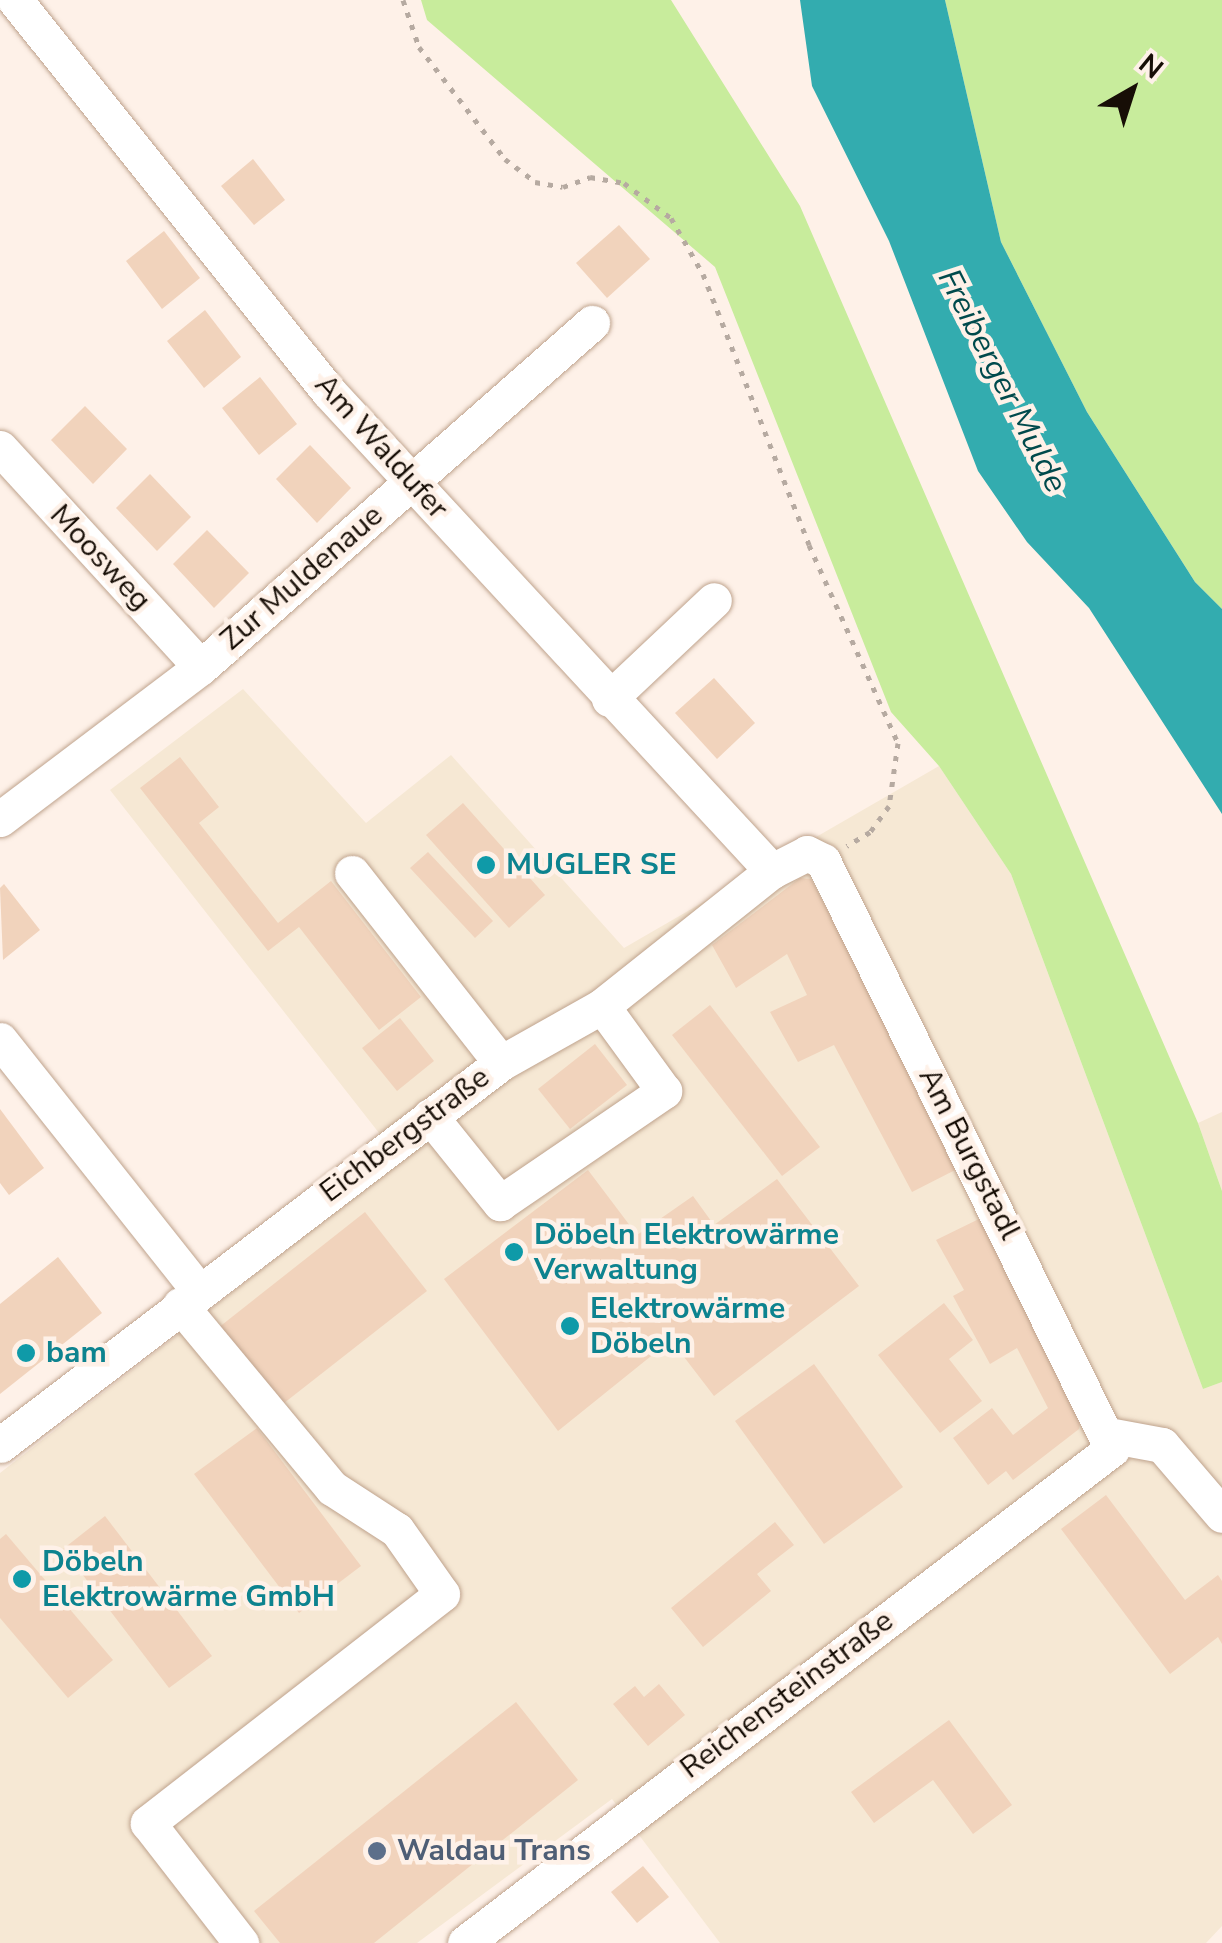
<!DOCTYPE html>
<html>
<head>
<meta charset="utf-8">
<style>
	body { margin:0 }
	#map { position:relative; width:1222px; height:1943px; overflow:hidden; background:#fef1e8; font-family:"Nunito Sans",sans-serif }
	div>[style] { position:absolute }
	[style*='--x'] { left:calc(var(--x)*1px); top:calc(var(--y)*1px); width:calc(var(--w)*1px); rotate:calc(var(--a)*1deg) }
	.commercial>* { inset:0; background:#f6e8d4 }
	.green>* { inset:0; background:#c8ec9c }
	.water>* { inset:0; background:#33acaf }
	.building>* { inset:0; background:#f1d3bc }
	.path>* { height:5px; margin-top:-2.5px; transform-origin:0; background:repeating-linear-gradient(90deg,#b6aaa1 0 5px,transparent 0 13px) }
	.roads { filter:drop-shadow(0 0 2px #bfa38d) drop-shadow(0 0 2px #bfa38d) }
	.minor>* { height:35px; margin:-17.5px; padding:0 17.5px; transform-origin:17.5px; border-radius:17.5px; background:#fff }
	.dots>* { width:28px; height:28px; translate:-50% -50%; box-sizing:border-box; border:5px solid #fef1e8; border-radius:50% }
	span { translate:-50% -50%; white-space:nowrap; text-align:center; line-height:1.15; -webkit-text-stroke:9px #fef1e8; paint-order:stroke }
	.street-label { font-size:30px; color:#170e06 }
	.culture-label { font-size:30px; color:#0d838f; font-weight:700 }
	.left { translate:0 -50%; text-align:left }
	.service-label { font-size:30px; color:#4e5e75; font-weight:700 }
	.water-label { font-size:32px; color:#004a4c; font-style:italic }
	.north { position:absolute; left:1082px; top:40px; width:100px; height:100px; -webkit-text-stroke:8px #fef1e8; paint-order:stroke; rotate:39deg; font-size:28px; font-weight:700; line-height:40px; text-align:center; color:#170e06 }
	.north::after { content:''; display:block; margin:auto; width:35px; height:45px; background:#170e06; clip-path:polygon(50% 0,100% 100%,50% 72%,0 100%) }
</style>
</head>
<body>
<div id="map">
	<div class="commercial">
		<i style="clip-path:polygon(243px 689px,366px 823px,451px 755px,624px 948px,939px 766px,1011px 874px,1203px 1389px,1222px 1382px,1222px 1926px,1206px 1943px,720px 1943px,612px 1799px,417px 1943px,0 1943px,0 1473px,401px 1161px,110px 790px)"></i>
		<i style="clip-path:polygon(1222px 1112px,1222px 1191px,1198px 1123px)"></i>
	</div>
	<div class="green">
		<i style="clip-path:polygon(421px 0,671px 0,800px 206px,1198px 1123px,1222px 1191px,1222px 1382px,1203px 1389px,1011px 874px,939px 766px,891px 712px,715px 267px,427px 20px)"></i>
		<i style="clip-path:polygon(945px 0,1222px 0,1222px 609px,1195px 582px,1087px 412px,1001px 242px)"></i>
	</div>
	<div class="water">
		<i style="clip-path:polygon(800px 0,945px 0,1001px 242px,1087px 412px,1195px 582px,1222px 609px,1222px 814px,1089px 608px,1027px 542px,978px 471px,889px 241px,812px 86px)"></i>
	</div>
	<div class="building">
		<i style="clip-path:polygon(253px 159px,285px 200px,254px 225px,221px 186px)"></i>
		<i style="clip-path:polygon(619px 225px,650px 259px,607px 298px,576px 263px)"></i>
		<i style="clip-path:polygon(164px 231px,200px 278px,162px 309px,126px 261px)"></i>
		<i style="clip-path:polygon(205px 310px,241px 357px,204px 388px,167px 341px)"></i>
		<i style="clip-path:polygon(260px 377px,297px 424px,259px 455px,222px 408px)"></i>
		<i style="clip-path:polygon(85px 406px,127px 449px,93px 484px,51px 440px)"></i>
		<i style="clip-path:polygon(310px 445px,351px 488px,317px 523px,276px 479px)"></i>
		<i style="clip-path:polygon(150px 474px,191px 517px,157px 551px,116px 508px)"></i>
		<i style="clip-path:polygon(207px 530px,249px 573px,214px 608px,173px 564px)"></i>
		<i style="clip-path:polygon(714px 678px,755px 723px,717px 759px,675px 713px)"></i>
		<i style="clip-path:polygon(180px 757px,219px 807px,199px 823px,278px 923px,331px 881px,421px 997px,379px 1030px,299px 927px,268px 951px,140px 788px)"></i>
		<i style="clip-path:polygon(463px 803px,545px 895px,509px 928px,426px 835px)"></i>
		<i style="clip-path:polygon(428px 852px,493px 921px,475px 938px,410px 868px)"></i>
		<i style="clip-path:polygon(800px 878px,811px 879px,963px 1166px,912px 1192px,834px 1045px,798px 1062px,770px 1012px,807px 995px,787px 954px,736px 988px,712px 945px)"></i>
		<i style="clip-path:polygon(4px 884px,40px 930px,3px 960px,0 888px)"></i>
		<i style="clip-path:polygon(710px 1005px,820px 1147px,782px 1176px,672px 1035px)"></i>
		<i style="clip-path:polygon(400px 1018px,434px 1061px,397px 1091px,362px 1048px)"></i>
		<i style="clip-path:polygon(595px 1044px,627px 1085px,570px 1129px,538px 1089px)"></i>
		<i style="clip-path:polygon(0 1109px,44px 1168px,9px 1195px,0 1183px)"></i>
		<i style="clip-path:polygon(588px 1170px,637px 1235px,693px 1196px,714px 1225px,777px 1179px,859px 1286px,714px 1396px,671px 1340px,558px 1431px,444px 1279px)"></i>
		<i style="clip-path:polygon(365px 1212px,427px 1291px,279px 1407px,218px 1328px)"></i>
		<i style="clip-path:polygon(983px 1217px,1082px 1412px,1079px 1429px,1013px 1480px,1006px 1471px,988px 1485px,953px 1438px,992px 1408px,1013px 1435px,1048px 1408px,1017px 1348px,990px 1364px,953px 1296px,964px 1290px,936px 1240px)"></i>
		<i style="clip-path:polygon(58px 1257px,102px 1313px,0 1394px,0 1304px)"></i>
		<i style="clip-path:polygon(944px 1303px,973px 1340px,949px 1359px,982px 1401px,940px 1433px,878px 1355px)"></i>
		<i style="clip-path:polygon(814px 1364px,903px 1487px,824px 1544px,735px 1421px)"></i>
		<i style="clip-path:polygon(257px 1428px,361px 1566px,299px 1613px,194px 1474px)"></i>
		<i style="clip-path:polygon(1106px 1495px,1185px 1600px,1218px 1575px,1222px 1581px,1222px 1644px,1218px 1637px,1170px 1674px,1061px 1529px)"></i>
		<i style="clip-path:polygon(105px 1516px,212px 1656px,169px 1688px,63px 1549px)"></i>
		<i style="clip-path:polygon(775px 1522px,794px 1545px,757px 1574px,771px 1591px,703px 1647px,671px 1608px)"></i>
		<i style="clip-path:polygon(6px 1534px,113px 1660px,68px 1698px,0 1618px,0 1539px)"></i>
		<i style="clip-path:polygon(659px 1684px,685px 1715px,648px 1746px,613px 1704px,635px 1686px,644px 1697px)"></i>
		<i style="clip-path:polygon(516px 1702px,578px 1780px,374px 1943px,280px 1943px,254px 1911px)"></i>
		<i style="clip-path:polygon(949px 1720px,1012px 1805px,973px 1834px,933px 1780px,874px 1823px,851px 1792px)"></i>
		<i style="clip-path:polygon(643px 1866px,669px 1897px,637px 1923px,611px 1892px)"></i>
	</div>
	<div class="path">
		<i style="--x:403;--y:0;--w:50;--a:71.2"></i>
		<i style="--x:419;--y:47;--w:141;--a:52.5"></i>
		<i style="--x:505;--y:159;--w:38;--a:37"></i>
		<i style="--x:535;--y:182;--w:28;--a:10"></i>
		<i style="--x:563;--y:187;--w:29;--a:-20"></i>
		<i style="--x:590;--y:177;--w:35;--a:10"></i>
		<i style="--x:624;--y:183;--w:59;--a:36.7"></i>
		<i style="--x:671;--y:218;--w:64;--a:60.3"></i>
		<i style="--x:703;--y:274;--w:291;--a:68.6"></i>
		<i style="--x:809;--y:545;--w:217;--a:65.8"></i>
		<i style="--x:898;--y:743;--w:64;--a:98.1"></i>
		<i style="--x:889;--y:806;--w:32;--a:126"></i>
		<i style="--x:870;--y:832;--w:27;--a:149"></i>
	</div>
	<div class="roads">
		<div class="minor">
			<i style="--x:15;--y:0;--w:501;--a:51.32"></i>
			<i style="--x:328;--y:391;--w:654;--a:47.23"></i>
			<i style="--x:0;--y:448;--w:297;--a:47.5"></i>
			<i style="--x:609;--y:699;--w:144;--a:-43.3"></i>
			<i style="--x:0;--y:819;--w:252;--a:-37.1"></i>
			<i style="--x:201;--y:667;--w:521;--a:-41.34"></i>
			<i style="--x:352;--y:873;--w:241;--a:51.9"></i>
			<i style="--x:0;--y:1040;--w:320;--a:51.6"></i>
			<i style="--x:430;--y:1116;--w:112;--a:51.2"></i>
			<i style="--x:500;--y:1203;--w:199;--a:-34.3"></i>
			<i style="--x:664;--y:1091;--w:105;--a:-126.1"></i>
			<i style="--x:180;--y:1305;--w:238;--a:50.3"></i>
			<i style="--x:332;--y:1488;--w:77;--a:32.9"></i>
			<i style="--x:397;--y:1530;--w:78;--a:54.9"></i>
			<i style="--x:442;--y:1594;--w:373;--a:142.1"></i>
			<i style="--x:148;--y:1823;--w:152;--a:52.2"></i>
			<i style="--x:1108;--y:1435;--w:55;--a:10.5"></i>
			<i style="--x:1162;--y:1445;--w:92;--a:49.4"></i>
			<i style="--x:0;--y:1445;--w:630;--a:-37.32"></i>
			<i style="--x:501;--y:1063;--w:116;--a:-29.4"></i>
			<i style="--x:602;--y:1006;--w:217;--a:-38.5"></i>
			<i style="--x:772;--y:871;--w:39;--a:-27"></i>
			<i style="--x:807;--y:853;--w:18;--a:27"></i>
			<i style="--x:823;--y:861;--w:655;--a:63.83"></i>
			<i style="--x:1112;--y:1449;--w:814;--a:142.64"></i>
		</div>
	</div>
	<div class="dots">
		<i style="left:486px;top:865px;background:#0f9aa8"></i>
		<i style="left:514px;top:1252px;background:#0f9aa8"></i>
		<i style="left:570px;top:1326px;background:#0f9aa8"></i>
		<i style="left:26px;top:1353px;background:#0f9aa8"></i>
		<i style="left:22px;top:1579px;background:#0f9aa8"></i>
		<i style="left:377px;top:1851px;background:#5c6f8a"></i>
	</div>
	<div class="street-label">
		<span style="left:381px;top:447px;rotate:48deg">Am Waldufer</span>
		<span style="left:100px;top:558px;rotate:47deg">Moosweg</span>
		<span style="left:302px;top:578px;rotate:-41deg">Zur Muldenaue</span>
		<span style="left:405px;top:1135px;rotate:-37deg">Eichbergstraße</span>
		<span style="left:969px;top:1154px;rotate:63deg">Am Burgstadl</span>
		<span style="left:787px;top:1695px;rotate:-37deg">Reichensteinstraße</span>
	</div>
	<div class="culture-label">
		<span class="left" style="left:506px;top:865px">MUGLER SE</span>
		<span class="left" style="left:534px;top:1252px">Döbeln Elektrowärme<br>Verwaltung</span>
		<span class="left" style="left:590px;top:1326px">Elektrowärme<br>Döbeln</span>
		<span class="left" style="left:46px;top:1353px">bam</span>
		<span class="left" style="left:42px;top:1579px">Döbeln<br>Elektrowärme GmbH</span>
	</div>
	<div class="service-label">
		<span class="left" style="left:397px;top:1851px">Waldau Trans</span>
	</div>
	<div class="water-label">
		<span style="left:1002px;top:381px;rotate:63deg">Freiberger Mulde</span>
	</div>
	<div class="north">N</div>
</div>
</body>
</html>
